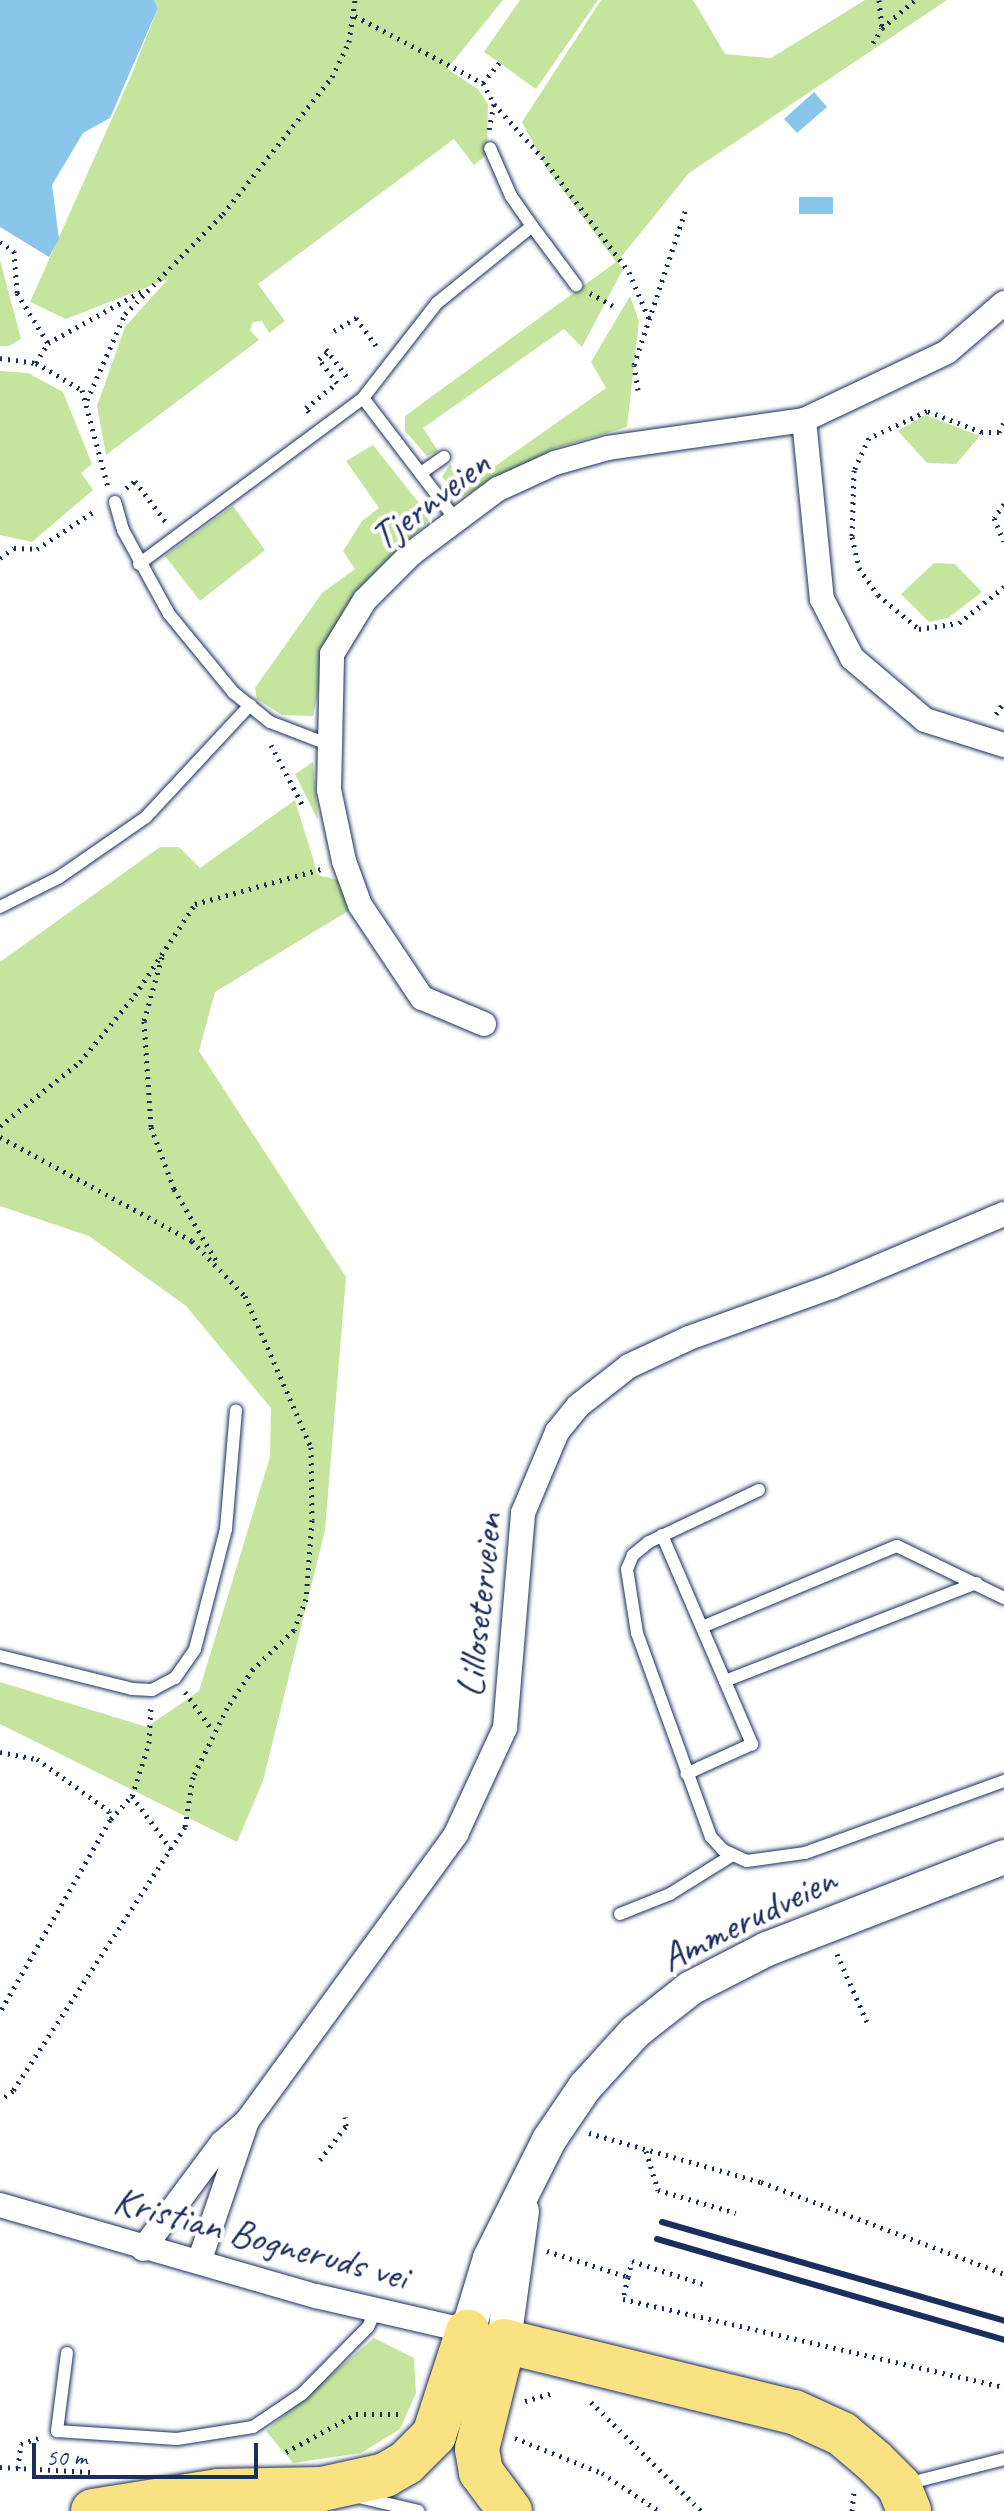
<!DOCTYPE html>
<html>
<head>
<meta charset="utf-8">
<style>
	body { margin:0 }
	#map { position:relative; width:1004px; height:2511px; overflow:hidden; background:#fff; font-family:Caveat,sans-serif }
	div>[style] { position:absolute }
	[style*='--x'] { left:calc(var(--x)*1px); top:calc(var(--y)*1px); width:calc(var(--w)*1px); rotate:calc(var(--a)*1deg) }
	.green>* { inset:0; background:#c5e59e }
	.water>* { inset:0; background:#89c6e9 }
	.path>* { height:5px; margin-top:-2.5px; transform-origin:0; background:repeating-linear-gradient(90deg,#1b2f5e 0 2px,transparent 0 8px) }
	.roads { filter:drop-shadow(0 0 2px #1b2f5e) drop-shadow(0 0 2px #1b2f5e) }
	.lane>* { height:12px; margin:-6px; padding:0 6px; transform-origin:6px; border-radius:6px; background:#fff }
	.street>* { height:24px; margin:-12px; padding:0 12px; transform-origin:12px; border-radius:12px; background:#fff }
	.secondary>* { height:34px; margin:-17px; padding:0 17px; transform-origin:17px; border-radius:17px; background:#fff }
	.highway>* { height:44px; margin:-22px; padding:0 22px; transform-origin:22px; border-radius:22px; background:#f8e281 }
	.rail>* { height:6px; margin:-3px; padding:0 3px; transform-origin:3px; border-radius:3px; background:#1b2f5e }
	span { translate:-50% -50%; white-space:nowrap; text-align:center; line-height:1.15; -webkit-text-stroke:8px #fff; paint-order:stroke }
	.street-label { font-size:40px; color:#1b2f5e }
	.scale { position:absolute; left:32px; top:2443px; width:226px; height:36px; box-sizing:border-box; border:4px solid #1b2f5e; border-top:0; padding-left:10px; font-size:24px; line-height:28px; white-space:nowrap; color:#1b2f5e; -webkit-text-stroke:6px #fff; paint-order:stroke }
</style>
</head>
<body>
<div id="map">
	<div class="green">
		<i style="clip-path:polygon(154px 0,503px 0,447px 69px,478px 89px,488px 104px,487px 154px,474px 165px,454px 139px,258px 284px,285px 321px,269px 333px,262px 321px,253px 322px,250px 330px,259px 340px,106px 455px,97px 406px,125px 327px,168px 279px,66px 319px,30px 302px,131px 76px,158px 8px)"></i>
		<i style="clip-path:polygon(520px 0,598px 0,536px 89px,484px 52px)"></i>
		<i style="clip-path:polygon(601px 0,693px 0,725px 54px,771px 58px,865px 0,947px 0,689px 173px,617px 262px,623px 269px,582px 347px,564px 329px,423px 428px,438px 451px,427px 456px,405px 431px,405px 416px,616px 262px,545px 166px,522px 122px)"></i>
		<i style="clip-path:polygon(0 260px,21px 339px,9px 346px,0 346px)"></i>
		<i style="clip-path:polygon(630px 296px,639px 321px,627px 427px,555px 448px,460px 498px,442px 477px,450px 464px,467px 486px,606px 388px,591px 362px)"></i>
		<i style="clip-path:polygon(0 371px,28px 373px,63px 392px,92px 464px,81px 473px,93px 490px,32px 542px,0 535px)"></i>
		<i style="clip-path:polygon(925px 415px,980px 436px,956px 464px,927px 463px,898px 431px)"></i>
		<i style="clip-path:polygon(373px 445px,431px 518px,386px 563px,319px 688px,313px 716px,282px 715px,257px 699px,255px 688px,322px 593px,355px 569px,343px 551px,362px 521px,379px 508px,346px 461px)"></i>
		<i style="clip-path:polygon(233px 506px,265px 550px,200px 601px,165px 556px)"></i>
		<i style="clip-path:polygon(934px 563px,955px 564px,982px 592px,948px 618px,929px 622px,901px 594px)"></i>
		<i style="clip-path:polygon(313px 762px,318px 820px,295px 774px)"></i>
		<i style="clip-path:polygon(295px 800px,318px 875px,342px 881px,353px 908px,215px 992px,199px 1051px,346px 1277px,325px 1530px,263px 1781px,237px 1842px,0 1724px,0 1682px,147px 1727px,199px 1691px,270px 1457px,271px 1408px,186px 1306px,89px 1236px,0 1206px,0 962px,160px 847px,179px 847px,200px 868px)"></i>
		<i style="clip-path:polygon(374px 2338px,414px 2358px,416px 2393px,400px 2429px,361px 2453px,293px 2463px,266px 2431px)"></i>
	</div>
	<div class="water">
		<i style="clip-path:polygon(0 0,154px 0,158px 8px,110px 118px,83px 133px,52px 185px,59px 239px,49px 257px,0 227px)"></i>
		<i style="clip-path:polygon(814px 92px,827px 107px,797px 133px,784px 119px)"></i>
		<i style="clip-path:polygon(799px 197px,833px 197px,833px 214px,799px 214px)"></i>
	</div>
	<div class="path">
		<i style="--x:879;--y:0;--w:27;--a:84"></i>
		<i style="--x:355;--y:16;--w:144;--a:27.6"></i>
		<i style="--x:483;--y:83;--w:24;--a:62"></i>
		<i style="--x:494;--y:104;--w:26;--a:101"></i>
		<i style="--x:873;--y:43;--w:17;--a:-59"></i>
		<i style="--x:882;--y:28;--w:43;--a:-40.3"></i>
		<i style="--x:483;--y:83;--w:26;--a:-51"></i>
		<i style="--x:494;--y:104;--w:72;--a:47.8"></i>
		<i style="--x:542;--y:157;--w:144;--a:52.9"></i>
		<i style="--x:629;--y:272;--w:51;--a:66.9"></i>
		<i style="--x:0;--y:242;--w:17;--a:33"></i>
		<i style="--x:14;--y:251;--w:42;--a:85.9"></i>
		<i style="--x:17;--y:293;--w:59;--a:58.2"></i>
		<i style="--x:590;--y:293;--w:26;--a:29"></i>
		<i style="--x:334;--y:331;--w:26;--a:-31"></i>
		<i style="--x:356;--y:318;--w:36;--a:54"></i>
		<i style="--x:326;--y:349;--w:40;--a:53"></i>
		<i style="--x:0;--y:358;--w:36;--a:8"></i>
		<i style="--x:36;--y:363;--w:53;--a:30.4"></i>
		<i style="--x:82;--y:390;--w:100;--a:75"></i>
		<i style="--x:36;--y:363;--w:23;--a:-59"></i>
		<i style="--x:48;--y:343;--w:112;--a:-28.9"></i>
		<i style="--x:638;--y:390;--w:25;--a:-99"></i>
		<i style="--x:634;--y:365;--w:164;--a:-71.6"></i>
		<i style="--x:87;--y:400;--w:94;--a:-66.2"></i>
		<i style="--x:125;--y:314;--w:140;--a:-45.6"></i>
		<i style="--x:223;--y:214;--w:175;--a:-51.5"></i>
		<i style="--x:332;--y:77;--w:39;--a:-64"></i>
		<i style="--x:349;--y:42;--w:42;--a:-81.9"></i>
		<i style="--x:309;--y:412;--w:5;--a:-127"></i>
		<i style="--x:306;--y:408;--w:40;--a:-39"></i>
		<i style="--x:337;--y:383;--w:30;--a:-127"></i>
		<i style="--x:319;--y:359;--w:11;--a:-38"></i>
		<i style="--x:999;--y:432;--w:17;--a:180"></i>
		<i style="--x:982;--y:432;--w:59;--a:-159.1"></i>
		<i style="--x:927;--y:411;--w:64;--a:155"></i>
		<i style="--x:869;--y:438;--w:35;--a:115"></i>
		<i style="--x:854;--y:470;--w:67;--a:91.7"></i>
		<i style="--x:852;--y:537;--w:32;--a:77"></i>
		<i style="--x:859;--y:568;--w:33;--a:55"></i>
		<i style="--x:878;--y:595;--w:53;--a:39.7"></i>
		<i style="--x:919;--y:629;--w:40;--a:-8.5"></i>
		<i style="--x:959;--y:623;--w:58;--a:-38.7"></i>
		<i style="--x:999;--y:432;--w:11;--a:-63"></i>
		<i style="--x:135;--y:481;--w:51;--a:52.9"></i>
		<i style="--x:126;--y:488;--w:15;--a:-37"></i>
		<i style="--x:1004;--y:504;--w:17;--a:126"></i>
		<i style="--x:994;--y:518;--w:25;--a:67"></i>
		<i style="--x:0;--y:558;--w:17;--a:-36"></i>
		<i style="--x:14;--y:548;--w:23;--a:2"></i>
		<i style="--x:37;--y:549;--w:71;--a:-33.5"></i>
		<i style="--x:996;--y:714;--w:14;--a:-56"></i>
		<i style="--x:271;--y:745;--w:67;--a:62.3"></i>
		<i style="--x:162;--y:957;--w:66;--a:105.7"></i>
		<i style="--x:144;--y:1021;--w:106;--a:86.2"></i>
		<i style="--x:151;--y:1127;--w:66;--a:69.6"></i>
		<i style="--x:174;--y:1189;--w:87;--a:59.6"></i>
		<i style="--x:0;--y:1126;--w:102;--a:-38.7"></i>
		<i style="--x:80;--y:1062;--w:87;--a:-50.6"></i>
		<i style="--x:135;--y:995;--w:109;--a:-56.6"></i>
		<i style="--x:195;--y:904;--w:131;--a:-15.5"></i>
		<i style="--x:0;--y:1137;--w:218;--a:28.4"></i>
		<i style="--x:192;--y:1241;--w:76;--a:46.1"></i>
		<i style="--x:245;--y:1296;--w:165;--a:66.4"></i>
		<i style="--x:311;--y:1447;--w:73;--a:89.2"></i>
		<i style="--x:312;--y:1520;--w:79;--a:94.3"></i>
		<i style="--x:306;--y:1599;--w:33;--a:111"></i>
		<i style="--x:294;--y:1630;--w:57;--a:136.4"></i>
		<i style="--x:253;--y:1669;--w:47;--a:123.7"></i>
		<i style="--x:227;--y:1708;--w:77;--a:116.2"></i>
		<i style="--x:193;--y:1777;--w:51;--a:99.1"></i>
		<i style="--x:185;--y:1827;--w:315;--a:123.1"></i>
		<i style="--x:13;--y:2091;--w:16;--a:145"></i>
		<i style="--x:185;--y:1692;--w:48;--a:54.3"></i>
		<i style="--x:0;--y:1752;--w:38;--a:11"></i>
		<i style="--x:37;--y:1759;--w:89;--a:35.8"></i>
		<i style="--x:109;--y:1811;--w:9;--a:84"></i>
		<i style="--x:110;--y:1820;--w:221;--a:119.8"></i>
		<i style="--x:132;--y:1796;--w:66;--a:53.7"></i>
		<i style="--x:111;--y:1819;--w:31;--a:-48"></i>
		<i style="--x:132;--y:1796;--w:56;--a:-72.2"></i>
		<i style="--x:149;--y:1743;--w:35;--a:-87"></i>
		<i style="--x:837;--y:1954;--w:74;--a:66.2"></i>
		<i style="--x:589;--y:2133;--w:179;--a:15.9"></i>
		<i style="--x:761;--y:2182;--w:260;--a:20.7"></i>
		<i style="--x:646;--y:2151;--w:41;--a:72.9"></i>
		<i style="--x:658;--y:2190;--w:81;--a:16.4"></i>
		<i style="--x:320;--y:2160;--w:43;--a:-52.6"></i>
		<i style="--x:346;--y:2126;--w:9;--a:-96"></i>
		<i style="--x:547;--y:2251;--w:85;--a:17.8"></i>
		<i style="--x:628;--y:2277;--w:23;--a:103"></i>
		<i style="--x:623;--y:2299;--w:391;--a:13"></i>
		<i style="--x:628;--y:2277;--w:16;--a:-76"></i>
		<i style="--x:632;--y:2261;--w:75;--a:17.9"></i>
		<i style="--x:525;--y:2401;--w:29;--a:-16"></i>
		<i style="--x:591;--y:2402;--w:155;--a:44.7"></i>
		<i style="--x:515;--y:2438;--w:94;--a:21.9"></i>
		<i style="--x:602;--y:2473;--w:69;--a:33.7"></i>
		<i style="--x:286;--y:2452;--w:80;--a:-28.5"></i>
		<i style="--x:356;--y:2414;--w:47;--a:0"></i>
		<i style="--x:0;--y:2467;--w:91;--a:3.1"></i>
		<i style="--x:18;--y:2468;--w:24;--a:-83"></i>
		<i style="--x:21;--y:2444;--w:21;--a:-19"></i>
		<i style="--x:852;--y:2511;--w:18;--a:-84"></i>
	</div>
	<div class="roads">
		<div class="lane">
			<i style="--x:532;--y:226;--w:74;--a:53.3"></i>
			<i style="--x:363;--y:398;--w:153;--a:52.7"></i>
			<i style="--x:421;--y:473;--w:28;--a:-35"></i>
			<i style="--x:115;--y:502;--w:29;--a:74"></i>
			<i style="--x:123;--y:530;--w:96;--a:61.3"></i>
			<i style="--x:169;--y:614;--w:102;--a:50.6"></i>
			<i style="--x:234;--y:693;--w:46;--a:38.9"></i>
			<i style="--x:270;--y:722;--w:64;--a:21"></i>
			<i style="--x:139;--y:564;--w:279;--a:-36.5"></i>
			<i style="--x:363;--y:398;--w:120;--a:-52.1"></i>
			<i style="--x:437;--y:303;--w:122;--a:-39"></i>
			<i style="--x:532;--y:226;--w:37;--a:-125"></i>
			<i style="--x:511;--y:196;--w:52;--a:-113.6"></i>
			<i style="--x:0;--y:907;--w:65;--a:-26.6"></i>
			<i style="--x:58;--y:878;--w:107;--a:-34.7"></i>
			<i style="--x:146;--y:817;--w:153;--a:-47.1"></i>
			<i style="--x:759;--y:1490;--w:122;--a:154.7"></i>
			<i style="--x:649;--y:1542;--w:21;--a:141"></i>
			<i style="--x:633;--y:1555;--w:15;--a:113"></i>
			<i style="--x:627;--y:1569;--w:65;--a:81.1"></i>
			<i style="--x:637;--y:1633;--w:217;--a:70.1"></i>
			<i style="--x:711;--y:1837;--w:18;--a:47"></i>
			<i style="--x:723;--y:1850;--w:26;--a:25"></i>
			<i style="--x:747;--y:1861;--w:59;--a:-7.9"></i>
			<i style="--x:805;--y:1853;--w:212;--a:-19.9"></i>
			<i style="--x:662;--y:1535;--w:228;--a:66.7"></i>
			<i style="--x:752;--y:1744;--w:72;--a:155.6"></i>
			<i style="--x:702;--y:1627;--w:211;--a:-22.6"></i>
			<i style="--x:897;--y:1546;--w:119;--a:25.9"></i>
			<i style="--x:0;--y:1656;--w:136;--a:14"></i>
			<i style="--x:132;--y:1689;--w:20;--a:3"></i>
			<i style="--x:152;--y:1690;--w:26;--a:-28"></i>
			<i style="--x:175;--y:1678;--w:35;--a:-55"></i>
			<i style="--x:195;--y:1649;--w:124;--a:-75.5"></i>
			<i style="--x:226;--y:1529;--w:119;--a:-85.2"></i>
			<i style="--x:725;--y:1681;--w:270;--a:-21.3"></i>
			<i style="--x:620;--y:1914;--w:54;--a:-21.8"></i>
			<i style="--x:670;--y:1894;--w:72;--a:-31.9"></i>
			<i style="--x:67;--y:2353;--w:79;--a:97.3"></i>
			<i style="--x:57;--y:2431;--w:120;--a:3.8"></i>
			<i style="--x:177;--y:2439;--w:77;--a:-9"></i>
			<i style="--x:253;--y:2427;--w:59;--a:-34"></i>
			<i style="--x:302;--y:2394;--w:94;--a:-45.4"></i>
			<i style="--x:368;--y:2327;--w:21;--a:-65"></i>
			<i style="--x:906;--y:2484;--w:101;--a:-14.3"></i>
			<i style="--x:359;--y:2497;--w:61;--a:13.3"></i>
		</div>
		<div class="street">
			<i style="--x:804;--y:420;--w:180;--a:84.3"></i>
			<i style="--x:822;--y:599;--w:66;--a:63"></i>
			<i style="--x:852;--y:658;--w:96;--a:40.3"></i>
			<i style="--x:925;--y:720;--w:83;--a:17.6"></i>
			<i style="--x:484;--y:1024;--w:67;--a:-157.2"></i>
			<i style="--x:422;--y:998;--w:112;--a:-123.7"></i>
			<i style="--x:360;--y:905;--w:47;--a:-110"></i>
			<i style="--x:344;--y:861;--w:73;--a:-101.9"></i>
			<i style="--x:329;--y:790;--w:136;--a:-88.7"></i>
			<i style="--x:332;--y:654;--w:63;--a:-58.6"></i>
			<i style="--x:365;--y:600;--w:65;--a:-45"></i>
			<i style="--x:411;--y:554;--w:109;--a:-36.8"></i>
			<i style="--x:498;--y:489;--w:63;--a:-24.5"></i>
			<i style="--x:555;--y:463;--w:55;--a:-15.8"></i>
			<i style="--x:608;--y:448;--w:198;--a:-8.1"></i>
			<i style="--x:804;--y:420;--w:158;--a:-25.4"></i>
			<i style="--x:947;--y:352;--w:75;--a:-40.7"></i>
			<i style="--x:247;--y:2121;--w:355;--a:-53.9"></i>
			<i style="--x:456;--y:1834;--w:117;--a:-65.2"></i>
			<i style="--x:505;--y:1728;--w:216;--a:-85.2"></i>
			<i style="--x:523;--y:1513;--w:88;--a:-67.2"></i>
			<i style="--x:557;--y:1432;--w:33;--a:-51"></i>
			<i style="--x:578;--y:1406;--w:65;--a:-38.1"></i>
			<i style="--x:629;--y:1366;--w:66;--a:-25"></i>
			<i style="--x:689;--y:1338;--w:151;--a:-19.8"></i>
			<i style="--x:831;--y:1287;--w:188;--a:-22.9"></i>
			<i style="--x:0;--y:2205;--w:329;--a:16.1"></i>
			<i style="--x:316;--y:2296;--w:164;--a:13"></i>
			<i style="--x:143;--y:2249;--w:132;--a:-53.3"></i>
			<i style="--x:222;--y:2143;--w:33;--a:-41"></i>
			<i style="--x:247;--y:2121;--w:149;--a:108.8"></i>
		</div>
		<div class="secondary">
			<i style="--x:468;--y:2331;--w:76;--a:-73.2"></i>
			<i style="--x:490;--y:2258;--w:132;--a:-63.4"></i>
			<i style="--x:549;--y:2140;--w:64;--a:-55.8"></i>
			<i style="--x:585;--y:2087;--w:74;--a:-47.7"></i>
			<i style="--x:635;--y:2032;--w:71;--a:-38.2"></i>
			<i style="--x:691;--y:1988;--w:85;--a:-27.2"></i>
			<i style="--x:767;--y:1949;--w:254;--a:-21.2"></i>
			<i style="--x:504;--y:2341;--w:131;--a:-82.1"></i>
		</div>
		<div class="highway">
			<i style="--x:93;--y:2511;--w:127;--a:-9.1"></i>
			<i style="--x:218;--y:2491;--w:104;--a:-1.1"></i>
			<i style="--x:322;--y:2489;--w:65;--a:-12.5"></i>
			<i style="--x:385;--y:2475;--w:24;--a:-30"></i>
			<i style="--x:406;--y:2463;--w:40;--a:-45"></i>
			<i style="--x:434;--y:2435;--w:109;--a:-71.9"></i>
			<i style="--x:510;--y:2511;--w:49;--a:-126.6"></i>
			<i style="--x:481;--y:2472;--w:23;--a:-100"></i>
			<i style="--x:477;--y:2449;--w:111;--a:-76"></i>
			<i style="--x:504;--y:2341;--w:299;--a:13.8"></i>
			<i style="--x:794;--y:2412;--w:53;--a:24.6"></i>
			<i style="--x:842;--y:2434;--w:42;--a:40.2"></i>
			<i style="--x:874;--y:2461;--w:35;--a:45"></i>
			<i style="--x:899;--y:2486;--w:27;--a:68"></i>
		</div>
	</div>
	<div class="rail">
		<i style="--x:662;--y:2222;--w:356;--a:16.1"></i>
		<i style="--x:657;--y:2239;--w:361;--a:16.2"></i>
	</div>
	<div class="street-label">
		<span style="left:430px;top:500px;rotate:-37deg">Tjernveien</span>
		<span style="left:479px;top:1605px;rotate:-84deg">Lilloseterveien</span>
		<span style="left:748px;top:1918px;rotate:-26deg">Ammerudveien</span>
		<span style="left:261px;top:2238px;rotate:15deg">Kristian Bogneruds vei</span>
	</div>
	<div class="scale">50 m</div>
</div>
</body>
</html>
